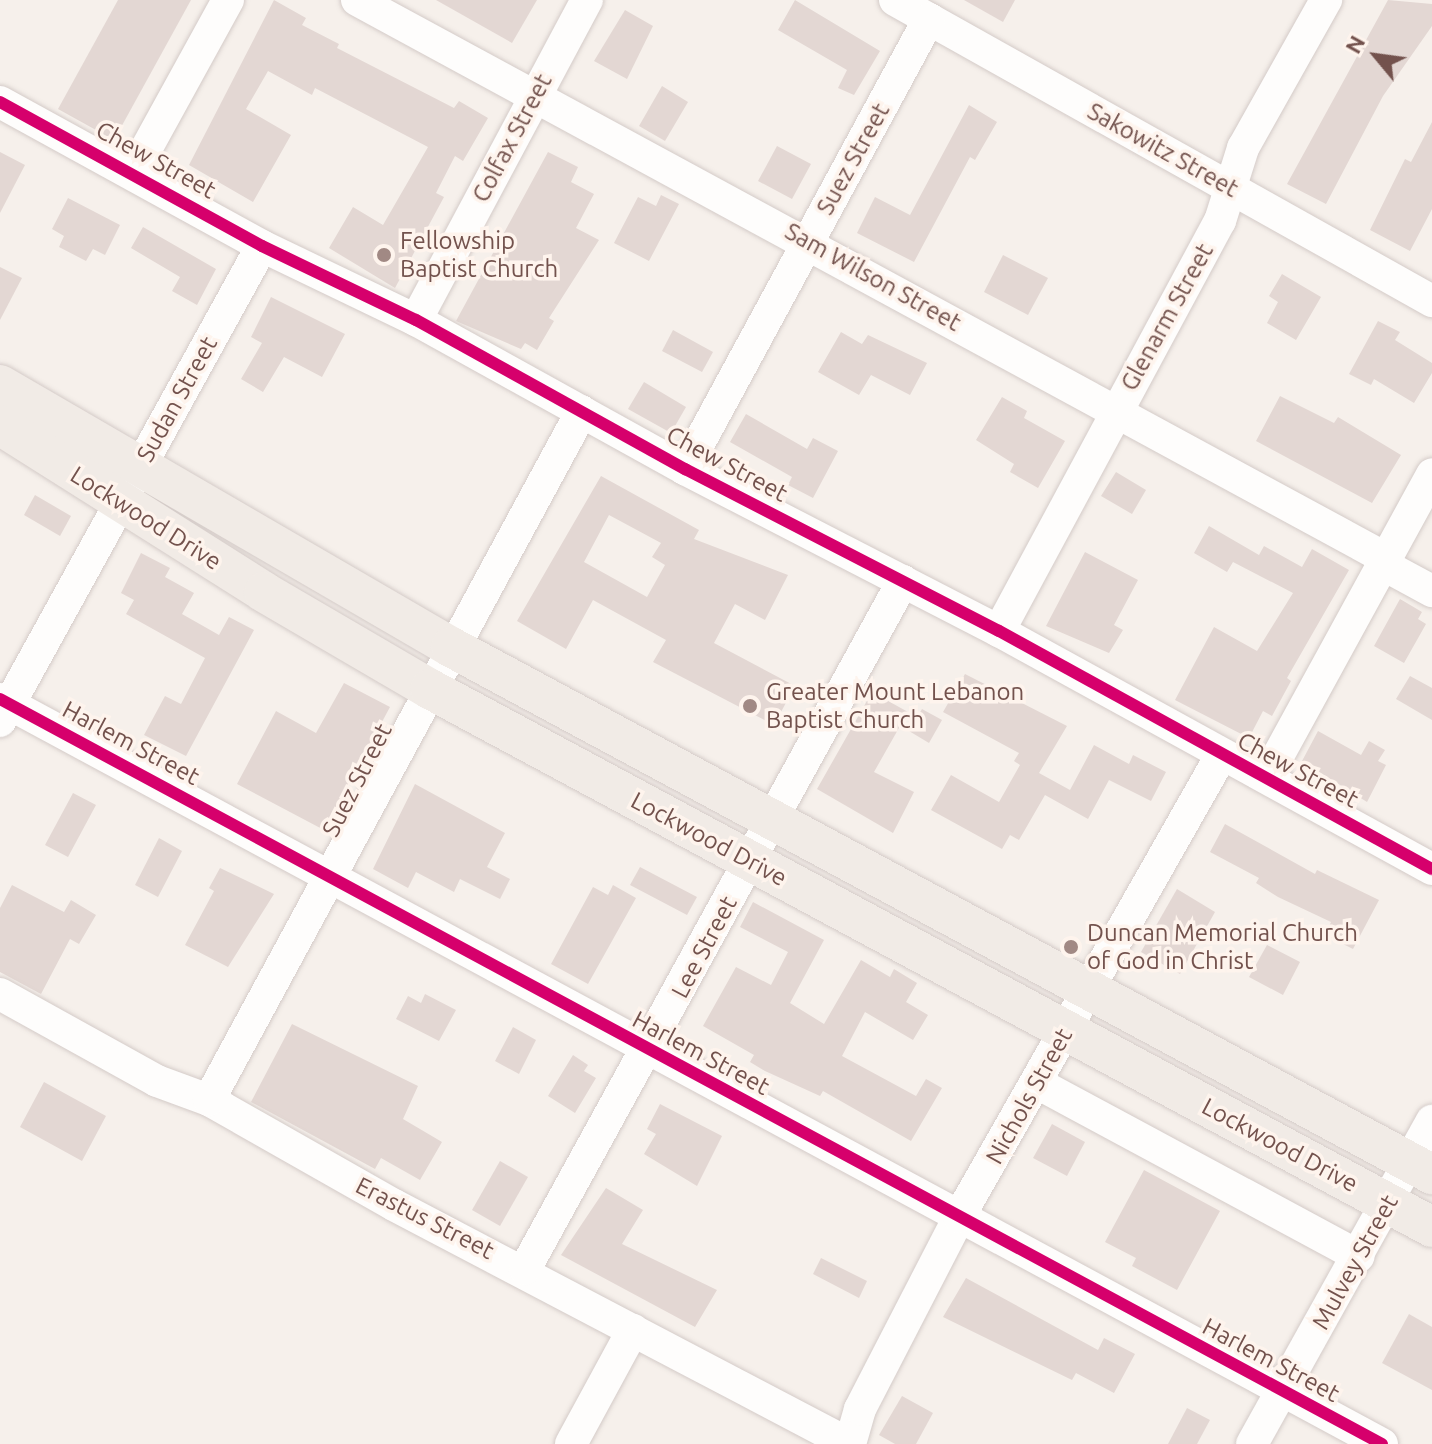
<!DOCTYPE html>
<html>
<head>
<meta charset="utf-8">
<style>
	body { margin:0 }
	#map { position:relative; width:1432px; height:1444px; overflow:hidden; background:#f6f0eb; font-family:Ubuntu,sans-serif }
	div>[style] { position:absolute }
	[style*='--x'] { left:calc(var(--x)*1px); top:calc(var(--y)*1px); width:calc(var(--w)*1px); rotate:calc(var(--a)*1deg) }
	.building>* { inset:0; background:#e3d7d3 }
	.roads { filter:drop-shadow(0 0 2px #d4cbc8) drop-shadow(0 0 2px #d4cbc8) }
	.minor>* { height:32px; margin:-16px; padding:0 16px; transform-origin:16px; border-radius:16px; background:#fefdfc }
	.major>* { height:40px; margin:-20px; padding:0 20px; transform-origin:20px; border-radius:20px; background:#f1ebe6 }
	.cycleway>* { height:12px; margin:-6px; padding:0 6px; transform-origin:6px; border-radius:6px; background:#d6006c }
	.dots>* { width:22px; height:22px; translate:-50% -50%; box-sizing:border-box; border:4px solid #fef4ed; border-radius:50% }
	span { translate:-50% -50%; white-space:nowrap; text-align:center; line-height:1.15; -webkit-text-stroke:7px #fef4ed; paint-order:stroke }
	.street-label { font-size:24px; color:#73524d }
	.poi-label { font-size:24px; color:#73524d }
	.left { translate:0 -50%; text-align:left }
	.north { position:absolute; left:1336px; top:16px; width:80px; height:80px; -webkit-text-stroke:6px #fef4ed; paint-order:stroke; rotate:299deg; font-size:22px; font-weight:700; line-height:32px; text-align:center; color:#73524d }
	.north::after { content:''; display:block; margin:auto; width:28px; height:36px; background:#73524d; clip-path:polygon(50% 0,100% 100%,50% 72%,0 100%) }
</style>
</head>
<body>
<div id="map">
	<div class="building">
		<i style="clip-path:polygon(118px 0,191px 0,114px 140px,58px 109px)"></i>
		<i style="clip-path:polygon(274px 0,306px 18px,302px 25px,339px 44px,337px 48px,454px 108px,459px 101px,488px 118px,463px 161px,455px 156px,436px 193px,444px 197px,395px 288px,329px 248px,353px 207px,383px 225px,428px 147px,315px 88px,312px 95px,268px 71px,246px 109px,291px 135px,253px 202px,189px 165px)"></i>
		<i style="clip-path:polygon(436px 0,537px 0,512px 43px)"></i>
		<i style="clip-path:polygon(795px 0,880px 51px,854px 95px,838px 88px,847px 70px,778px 30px)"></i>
		<i style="clip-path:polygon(964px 0,1015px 0,1003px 22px)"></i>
		<i style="clip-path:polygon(1388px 0,1432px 4px,1432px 26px,1383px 96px,1326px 204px,1287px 184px)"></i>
		<i style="clip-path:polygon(625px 10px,653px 26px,627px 79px,594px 61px)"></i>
		<i style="clip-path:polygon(662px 86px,688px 102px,665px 141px,639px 126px)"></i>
		<i style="clip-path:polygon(969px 105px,997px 122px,975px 160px,970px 157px,914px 262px,857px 233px,875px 197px,910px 215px)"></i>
		<i style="clip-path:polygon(1432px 122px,1432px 209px,1410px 251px,1370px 230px,1405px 159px,1411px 162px)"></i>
		<i style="clip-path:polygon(777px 146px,811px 164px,792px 199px,758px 181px)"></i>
		<i style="clip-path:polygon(0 152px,25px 165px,0 213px)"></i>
		<i style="clip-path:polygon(548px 152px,578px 167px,571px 182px,594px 194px,576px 228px,599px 240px,549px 318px,554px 321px,537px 350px,525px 343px,521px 349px,456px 321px)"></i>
		<i style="clip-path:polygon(661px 195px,679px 204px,649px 261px,614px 243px,638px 197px,656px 206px)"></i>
		<i style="clip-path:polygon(68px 198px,120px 225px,105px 255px,93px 249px,86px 261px,59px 247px,64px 236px,52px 229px)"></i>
		<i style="clip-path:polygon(143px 227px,216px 269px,197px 305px,172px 291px,180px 277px,131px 248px)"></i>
		<i style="clip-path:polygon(1003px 255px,1048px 278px,1028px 315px,984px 292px)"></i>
		<i style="clip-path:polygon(0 267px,22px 278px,0 320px)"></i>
		<i style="clip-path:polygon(1282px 274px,1321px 297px,1296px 340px,1267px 323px,1278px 302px,1269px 296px)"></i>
		<i style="clip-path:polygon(271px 297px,345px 334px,322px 377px,284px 357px,263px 392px,241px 379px,262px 343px,251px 337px)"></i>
		<i style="clip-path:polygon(1378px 321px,1400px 332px,1395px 340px,1432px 363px,1432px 373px,1414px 403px,1374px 379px,1371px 385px,1349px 374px)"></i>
		<i style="clip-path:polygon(673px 330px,713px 352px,702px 372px,662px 351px)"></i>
		<i style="clip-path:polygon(841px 332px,862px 344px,868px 335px,927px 363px,910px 395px,871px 375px,859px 395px,818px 372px)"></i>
		<i style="clip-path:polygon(644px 382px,686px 407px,671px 433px,628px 409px)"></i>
		<i style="clip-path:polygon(1280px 396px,1334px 423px,1338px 417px,1401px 455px,1372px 503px,1256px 441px)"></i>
		<i style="clip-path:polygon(1002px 397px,1027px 411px,1024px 418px,1065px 441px,1038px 488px,1010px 472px,1014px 464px,976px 440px)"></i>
		<i style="clip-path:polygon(746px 414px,807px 449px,813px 438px,838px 451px,813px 498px,788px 485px,792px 477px,730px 442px)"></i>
		<i style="clip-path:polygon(1116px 472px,1146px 490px,1132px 514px,1101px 496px)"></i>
		<i style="clip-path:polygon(evenodd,601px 476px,699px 530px,694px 539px,788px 575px,765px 620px,735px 604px,714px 643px,795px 686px,774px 725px,653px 662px,666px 640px,593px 600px,566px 649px,517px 621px,601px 476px,609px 515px,661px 543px,652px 557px,665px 565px,647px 597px,584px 562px,609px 515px)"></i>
		<i style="clip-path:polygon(35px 495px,71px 516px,60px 536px,24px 515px)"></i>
		<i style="clip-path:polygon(1209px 526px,1259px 555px,1264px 546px,1302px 567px,1312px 549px,1349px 570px,1287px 678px,1291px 681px,1272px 716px,1263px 711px,1249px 738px,1175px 700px,1214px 627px,1257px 651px,1293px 593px,1233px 562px,1227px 572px,1194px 553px)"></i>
		<i style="clip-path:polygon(1085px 552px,1138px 580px,1114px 625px,1123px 630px,1109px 653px,1046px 626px)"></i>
		<i style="clip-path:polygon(141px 553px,170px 568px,165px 577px,194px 593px,182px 614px,219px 635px,229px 617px,254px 630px,186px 756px,144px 735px,165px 696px,181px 704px,205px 658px,126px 614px,134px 600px,121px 593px)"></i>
		<i style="clip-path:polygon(1400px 599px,1422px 612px,1418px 619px,1426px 624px,1404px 663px,1374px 646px)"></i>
		<i style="clip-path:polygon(965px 674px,1067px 726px,1039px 773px,1070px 790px,1094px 745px,1129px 764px,1133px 755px,1166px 772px,1151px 801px,1109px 780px,1088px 819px,1045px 795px,1019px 840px,1010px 835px,1002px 849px,931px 810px,951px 775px,999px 802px,1020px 765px,1014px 761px,1019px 753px,943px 712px)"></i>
		<i style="clip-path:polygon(1410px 676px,1432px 688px,1432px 720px,1396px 699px)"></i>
		<i style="clip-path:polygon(344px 683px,390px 707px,324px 830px,237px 784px,276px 711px,316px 733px)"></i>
		<i style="clip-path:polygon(872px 692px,908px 712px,874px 772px,914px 792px,893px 833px,817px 789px)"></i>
		<i style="clip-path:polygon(922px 709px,942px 720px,929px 743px,909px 731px)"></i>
		<i style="clip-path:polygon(1318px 731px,1361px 755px,1369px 741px,1385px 750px,1378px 761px,1386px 765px,1367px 802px,1302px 761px)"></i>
		<i style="clip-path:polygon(415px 784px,505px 833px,487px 867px,510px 879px,500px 899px,460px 879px,454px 892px,416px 872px,408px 888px,373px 869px)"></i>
		<i style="clip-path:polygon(73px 793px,96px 805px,68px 857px,45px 845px)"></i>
		<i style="clip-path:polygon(1225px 824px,1315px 874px,1317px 870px,1379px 900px,1353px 949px,1325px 935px,1331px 922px,1278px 897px,1256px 883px,1259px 878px,1210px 852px)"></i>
		<i style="clip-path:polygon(159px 838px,182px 851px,158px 897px,135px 885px)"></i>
		<i style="clip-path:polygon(640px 867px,697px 897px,687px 915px,630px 885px)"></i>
		<i style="clip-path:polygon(220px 868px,274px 894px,228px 967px,185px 945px,214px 891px,209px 888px)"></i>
		<i style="clip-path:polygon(12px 885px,64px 912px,71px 900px,96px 915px,79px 944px,70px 939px,41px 994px,0 972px,0 908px)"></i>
		<i style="clip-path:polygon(613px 885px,636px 898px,588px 984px,551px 964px,593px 887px,608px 895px)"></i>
		<i style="clip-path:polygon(1177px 889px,1215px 912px,1180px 974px,1141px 952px)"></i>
		<i style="clip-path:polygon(753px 902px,824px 940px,790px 1003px,824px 1024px,861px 960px,890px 977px,894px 969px,917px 983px,906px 1002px,928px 1015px,913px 1040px,865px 1012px,842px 1056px,916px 1096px,926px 1079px,942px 1088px,911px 1141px,823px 1091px,820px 1096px,765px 1071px,750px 1062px,754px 1055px,703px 1026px,736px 967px,771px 985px,788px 952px,740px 927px)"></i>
		<i style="clip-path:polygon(1267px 945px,1300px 962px,1283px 995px,1249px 977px)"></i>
		<i style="clip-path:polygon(425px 994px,456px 1010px,439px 1041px,396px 1019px,408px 996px,421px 1003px)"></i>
		<i style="clip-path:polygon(292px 1024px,418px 1086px,403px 1119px,442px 1142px,420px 1180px,381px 1158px,375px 1169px,251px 1102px)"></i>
		<i style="clip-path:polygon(513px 1027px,536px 1040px,519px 1074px,495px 1061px)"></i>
		<i style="clip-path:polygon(573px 1055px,588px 1065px,584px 1071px,596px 1078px,575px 1113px,548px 1096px)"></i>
		<i style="clip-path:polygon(44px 1082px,106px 1116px,82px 1161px,20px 1127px)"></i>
		<i style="clip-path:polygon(660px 1104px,722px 1136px,697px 1186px,644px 1154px,656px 1134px,647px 1129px)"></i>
		<i style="clip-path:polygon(1052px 1124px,1085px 1142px,1067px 1176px,1033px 1158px)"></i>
		<i style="clip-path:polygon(500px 1161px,528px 1177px,500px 1226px,472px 1210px)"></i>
		<i style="clip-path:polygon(1144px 1170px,1220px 1211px,1177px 1290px,1132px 1266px,1136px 1258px,1105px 1242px)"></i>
		<i style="clip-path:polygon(606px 1188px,643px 1210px,622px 1244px,717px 1290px,695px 1327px,561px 1255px)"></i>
		<i style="clip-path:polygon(821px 1258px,867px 1281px,859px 1298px,813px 1274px)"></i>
		<i style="clip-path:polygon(966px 1278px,1098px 1350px,1104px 1338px,1135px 1354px,1114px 1393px,1076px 1373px,1072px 1380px,943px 1317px)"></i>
		<i style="clip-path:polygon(1409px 1314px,1432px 1327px,1432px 1390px,1382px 1363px)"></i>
		<i style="clip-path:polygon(902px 1396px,933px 1413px,916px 1444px,895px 1444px,879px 1435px)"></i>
		<i style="clip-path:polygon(1187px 1408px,1210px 1420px,1197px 1444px,1168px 1444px)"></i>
	</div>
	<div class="roads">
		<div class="minor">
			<i style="--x:357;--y:0;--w:1170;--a:28.49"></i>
			<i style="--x:895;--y:0;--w:616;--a:29.27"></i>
			<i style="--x:0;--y:102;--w:299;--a:28.8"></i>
			<i style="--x:262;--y:246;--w:171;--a:25.7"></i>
			<i style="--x:416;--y:320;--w:308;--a:29"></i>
			<i style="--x:685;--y:469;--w:353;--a:27.3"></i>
			<i style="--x:999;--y:631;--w:494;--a:28.8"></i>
			<i style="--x:134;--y:171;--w:195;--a:-61.2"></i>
			<i style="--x:416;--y:320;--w:363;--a:-61.9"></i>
			<i style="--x:685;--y:469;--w:512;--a:-61.53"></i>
			<i style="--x:1382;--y:564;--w:57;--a:28.4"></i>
			<i style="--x:999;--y:631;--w:466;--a:-61.7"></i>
			<i style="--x:1220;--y:221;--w:77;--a:-72.5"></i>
			<i style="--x:1243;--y:148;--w:170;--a:-60.7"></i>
			<i style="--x:0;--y:699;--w:1570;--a:28.33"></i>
			<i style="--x:0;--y:721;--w:542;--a:-61.12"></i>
			<i style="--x:1267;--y:776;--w:344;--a:-61.3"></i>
			<i style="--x:0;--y:994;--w:179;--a:29"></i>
			<i style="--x:157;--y:1081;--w:55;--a:20.1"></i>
			<i style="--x:209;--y:1100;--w:213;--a:29.6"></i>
			<i style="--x:394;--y:1205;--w:514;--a:27.71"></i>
			<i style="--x:1039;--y:1084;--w:363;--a:28.3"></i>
			<i style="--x:209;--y:1100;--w:783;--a:-61.57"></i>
			<i style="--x:525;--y:1269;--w:785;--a:-61.21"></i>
			<i style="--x:571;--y:1444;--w:130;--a:-61.5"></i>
			<i style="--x:850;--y:1444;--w:36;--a:-74"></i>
			<i style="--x:860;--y:1409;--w:216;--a:-62.7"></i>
			<i style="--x:959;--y:1217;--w:532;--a:-60.4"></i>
			<i style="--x:1252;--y:1444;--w:370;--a:-60.9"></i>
		</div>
		<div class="major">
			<i style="--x:0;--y:385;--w:522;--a:30.15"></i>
			<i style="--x:451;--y:647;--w:1114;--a:28.25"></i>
			<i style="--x:0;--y:425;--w:312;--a:32.3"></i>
			<i style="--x:264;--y:592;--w:192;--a:30.3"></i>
			<i style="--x:430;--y:689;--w:1137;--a:28.23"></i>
		</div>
	</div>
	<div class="cycleway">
		<i style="--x:0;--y:102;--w:299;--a:28.8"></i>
		<i style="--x:262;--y:246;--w:171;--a:25.7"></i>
		<i style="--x:416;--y:320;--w:308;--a:29"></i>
		<i style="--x:685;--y:469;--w:353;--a:27.3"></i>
		<i style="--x:999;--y:631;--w:494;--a:28.8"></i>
		<i style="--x:0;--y:699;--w:1570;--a:28.33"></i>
	</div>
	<div class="dots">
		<i style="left:384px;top:255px;background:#a18984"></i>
		<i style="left:750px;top:706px;background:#a18984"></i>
		<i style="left:1071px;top:947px;background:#a18984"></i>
	</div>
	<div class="street-label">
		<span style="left:512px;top:138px;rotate:-62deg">Colfax Street</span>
		<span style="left:1163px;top:150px;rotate:29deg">Sakowitz Street</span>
		<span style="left:853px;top:159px;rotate:-61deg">Suez Street</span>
		<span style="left:156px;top:160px;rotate:29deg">Chew Street</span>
		<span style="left:873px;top:277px;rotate:29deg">Sam Wilson Street</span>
		<span style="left:1167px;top:317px;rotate:-61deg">Glenarm Street</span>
		<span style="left:177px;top:399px;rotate:-61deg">Sudan Street</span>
		<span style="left:727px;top:464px;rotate:28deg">Chew Street</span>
		<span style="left:146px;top:518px;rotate:32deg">Lockwood Drive</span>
		<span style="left:131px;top:743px;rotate:28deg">Harlem Street</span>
		<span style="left:1298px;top:770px;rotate:28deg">Chew Street</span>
		<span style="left:357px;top:780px;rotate:-63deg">Suez Street</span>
		<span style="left:709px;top:839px;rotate:28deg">Lockwood Drive</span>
		<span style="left:704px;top:947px;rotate:-62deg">Lee Street</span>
		<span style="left:701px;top:1053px;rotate:28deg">Harlem Street</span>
		<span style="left:1029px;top:1096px;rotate:-61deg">Nichols Street</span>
		<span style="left:1280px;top:1145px;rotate:28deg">Lockwood Drive</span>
		<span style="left:425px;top:1218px;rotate:27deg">Erastus Street</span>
		<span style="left:1355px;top:1262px;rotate:-61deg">Mulvey Street</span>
		<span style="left:1271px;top:1360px;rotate:28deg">Harlem Street</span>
	</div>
	<div class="poi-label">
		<span class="left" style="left:400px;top:255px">Fellowship<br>Baptist Church</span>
		<span class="left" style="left:766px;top:706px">Greater Mount Lebanon<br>Baptist Church</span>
		<span class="left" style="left:1087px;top:947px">Duncan Memorial Church<br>of God in Christ</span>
	</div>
	<div class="north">N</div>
</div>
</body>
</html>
